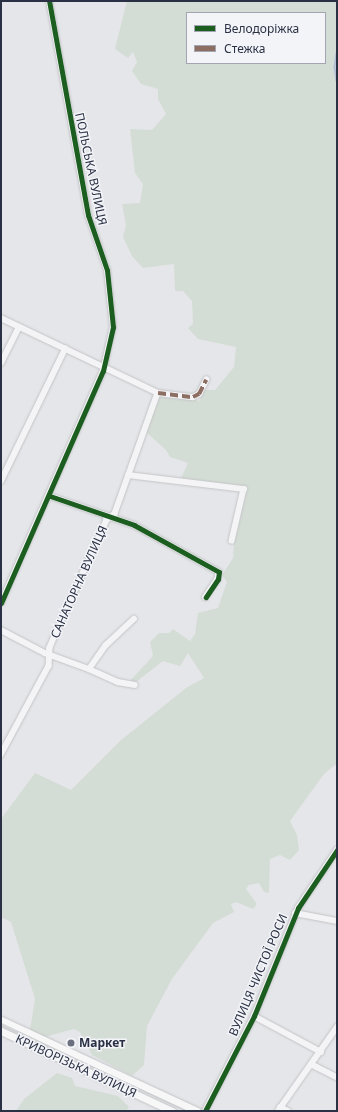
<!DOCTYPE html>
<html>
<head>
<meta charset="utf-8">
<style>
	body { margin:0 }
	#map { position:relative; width:338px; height:1112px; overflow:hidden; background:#e5e6e9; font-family:"Noto Sans",sans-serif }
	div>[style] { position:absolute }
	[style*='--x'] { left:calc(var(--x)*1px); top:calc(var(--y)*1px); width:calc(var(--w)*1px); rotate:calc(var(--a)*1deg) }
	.green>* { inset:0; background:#d4ddd5 }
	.stream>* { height:1.5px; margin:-0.75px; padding:0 0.75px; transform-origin:0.75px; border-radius:0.75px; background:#b3c0d5 }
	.roads { filter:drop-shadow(0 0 1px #c3c4c7) drop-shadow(0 0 1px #c3c4c7) }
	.minor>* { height:5.5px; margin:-2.75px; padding:0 2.75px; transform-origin:2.75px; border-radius:2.75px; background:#f4f4f6 }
	.major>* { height:7px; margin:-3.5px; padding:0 3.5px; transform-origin:3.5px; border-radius:3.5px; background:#f7f7f8 }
	.tram>* { height:1px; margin:-0.5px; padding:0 0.5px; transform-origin:0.5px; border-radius:0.5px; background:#cdced1 }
	.quiet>* { height:4px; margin-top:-2px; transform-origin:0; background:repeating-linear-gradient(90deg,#8d6e63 0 8px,transparent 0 12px) }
	.cycleway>* { height:5px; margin:-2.5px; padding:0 2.5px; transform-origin:2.5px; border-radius:2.5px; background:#1b5e20 }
	.dots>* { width:11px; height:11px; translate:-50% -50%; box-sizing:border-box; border:2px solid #f3f4f8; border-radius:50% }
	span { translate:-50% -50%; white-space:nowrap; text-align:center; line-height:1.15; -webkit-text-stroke:3px #f3f4f8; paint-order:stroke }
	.street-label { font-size:12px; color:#2a3144 }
	.poi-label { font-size:12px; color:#2a3144; font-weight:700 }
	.left { translate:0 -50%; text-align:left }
	.frame { position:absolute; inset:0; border:2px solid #2a3144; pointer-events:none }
	.legend { position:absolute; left:186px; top:12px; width:140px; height:52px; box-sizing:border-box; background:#f3f4f8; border:1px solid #a3a6b0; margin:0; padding:5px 7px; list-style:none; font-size:12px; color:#2a3144 }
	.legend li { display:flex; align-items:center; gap:8px; height:20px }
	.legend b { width:20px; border:1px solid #a3a6b0 }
</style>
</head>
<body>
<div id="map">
	<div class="green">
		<i style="clip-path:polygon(evenodd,127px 1px,337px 1px,337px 766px,335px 765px,324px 774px,290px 821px,297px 835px,299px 850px,290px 860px,280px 855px,270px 859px,269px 893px,264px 892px,259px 883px,249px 885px,246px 889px,257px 904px,253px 909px,236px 902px,231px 904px,234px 912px,213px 923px,172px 979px,147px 1026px,144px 1065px,132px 1076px,92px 1055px,80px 1032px,74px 1029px,44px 1037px,30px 1030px,35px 999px,11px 922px,1px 917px,1px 819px,35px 773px,71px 790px,120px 741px,186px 688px,204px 678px,188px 653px,180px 666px,163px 661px,136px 682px,129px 682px,153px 656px,150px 642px,159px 633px,169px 633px,173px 629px,190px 641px,195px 634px,198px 613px,218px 608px,227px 582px,222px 575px,233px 558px,234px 541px,247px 491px,239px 485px,180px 481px,188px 463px,170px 457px,166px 450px,146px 432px,160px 396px,186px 396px,199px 401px,204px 390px,215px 390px,234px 367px,236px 347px,198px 339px,188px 328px,193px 324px,192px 301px,183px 291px,175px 291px,174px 264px,143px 268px,132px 256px,123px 237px,126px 225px,122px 204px,140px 203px,143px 184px,135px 173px,130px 129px,152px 130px,166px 114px,158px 99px,158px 89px,141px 84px,132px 71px,137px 62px,133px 52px,128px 58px,115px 49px,127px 1px,187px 13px,325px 13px,325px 63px,187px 63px,187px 13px)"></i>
		<i style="clip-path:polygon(57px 1073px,72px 1078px,75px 1086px,118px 1096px,129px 1107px,126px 1111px,16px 1111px,24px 1099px)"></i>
	</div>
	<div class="stream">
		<i style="--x:337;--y:53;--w:14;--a:98"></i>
		<i style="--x:335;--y:67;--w:14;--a:82"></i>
	</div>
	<div class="roads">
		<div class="minor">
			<i style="--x:1;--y:318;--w:174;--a:25.5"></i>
			<i style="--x:158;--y:393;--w:128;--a:109.6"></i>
			<i style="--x:115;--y:514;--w:10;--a:143"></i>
			<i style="--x:107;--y:520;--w:120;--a:114.2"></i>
			<i style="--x:58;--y:629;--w:21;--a:113"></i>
			<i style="--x:50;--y:648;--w:18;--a:93"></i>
			<i style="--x:49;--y:666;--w:101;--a:118.3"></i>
			<i style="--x:1;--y:363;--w:40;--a:-63.4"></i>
			<i style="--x:158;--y:393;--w:35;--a:7"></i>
			<i style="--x:193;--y:397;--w:7;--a:-27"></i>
			<i style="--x:199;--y:394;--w:16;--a:-63"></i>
			<i style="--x:128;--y:475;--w:117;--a:6.9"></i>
			<i style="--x:244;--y:489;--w:53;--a:103"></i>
			<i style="--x:1;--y:481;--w:147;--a:-64.1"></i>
			<i style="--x:50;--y:496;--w:89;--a:19"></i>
			<i style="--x:134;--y:525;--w:97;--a:28.9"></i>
			<i style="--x:219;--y:572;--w:7;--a:98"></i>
			<i style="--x:218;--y:579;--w:22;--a:124"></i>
			<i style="--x:1;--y:603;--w:253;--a:-66.3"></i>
			<i style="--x:103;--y:371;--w:45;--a:-77.2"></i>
			<i style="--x:113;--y:327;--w:57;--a:-96"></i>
			<i style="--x:107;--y:270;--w:58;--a:-109.1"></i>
			<i style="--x:88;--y:215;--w:218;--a:-100.3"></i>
			<i style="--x:1;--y:630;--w:50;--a:27.6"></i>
			<i style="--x:45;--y:653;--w:47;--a:20"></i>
			<i style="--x:89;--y:669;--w:29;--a:-55"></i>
			<i style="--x:106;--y:645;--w:38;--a:-43"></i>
			<i style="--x:89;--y:669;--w:32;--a:24"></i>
			<i style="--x:118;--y:682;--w:17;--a:10"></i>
			<i style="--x:295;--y:913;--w:43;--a:10.8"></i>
			<i style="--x:254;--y:1016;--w:76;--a:28.2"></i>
			<i style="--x:311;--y:1064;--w:29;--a:27"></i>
			<i style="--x:280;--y:1107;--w:9;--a:27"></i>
			<i style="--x:205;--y:1111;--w:107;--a:-62.7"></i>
			<i style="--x:254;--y:1016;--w:117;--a:-67.8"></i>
			<i style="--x:298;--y:908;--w:70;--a:-56.1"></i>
			<i style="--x:278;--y:1111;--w:103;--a:-54.9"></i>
		</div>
		<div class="major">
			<i style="--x:1;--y:1020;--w:216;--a:24.9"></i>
			<i style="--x:1;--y:1031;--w:189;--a:25.1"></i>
		</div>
	</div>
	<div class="tram">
		<i style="--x:1;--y:1023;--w:205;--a:25.4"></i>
	</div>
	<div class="quiet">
		<i style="--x:158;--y:393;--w:35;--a:7"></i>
		<i style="--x:193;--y:397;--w:7;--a:-27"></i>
		<i style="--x:199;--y:394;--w:16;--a:-63"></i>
	</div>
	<div class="cycleway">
		<i style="--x:50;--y:496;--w:89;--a:19"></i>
		<i style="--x:134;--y:525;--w:97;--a:28.9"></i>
		<i style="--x:219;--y:572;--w:7;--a:98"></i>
		<i style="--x:218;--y:579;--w:22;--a:124"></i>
		<i style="--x:1;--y:603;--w:253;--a:-66.3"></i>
		<i style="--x:103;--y:371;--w:45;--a:-77.2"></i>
		<i style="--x:113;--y:327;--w:57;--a:-96"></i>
		<i style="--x:107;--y:270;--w:58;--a:-109.1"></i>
		<i style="--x:88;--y:215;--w:218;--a:-100.3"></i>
		<i style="--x:205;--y:1111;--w:107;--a:-62.7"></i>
		<i style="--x:254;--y:1016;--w:117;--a:-67.8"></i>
		<i style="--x:298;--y:908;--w:70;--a:-56.1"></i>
	</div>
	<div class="dots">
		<i style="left:71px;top:1043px;background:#6b707e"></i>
	</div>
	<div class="street-label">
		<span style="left:91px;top:169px;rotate:78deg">ПОЛЬСЬКА ВУЛИЦЯ</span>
		<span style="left:79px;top:582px;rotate:-66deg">САНАТОРНА ВУЛИЦЯ</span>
		<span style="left:258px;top:975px;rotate:-67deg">ВУЛИЦЯ ЧИСТОЇ РОСИ</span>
		<span style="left:76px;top:1066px;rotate:25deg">КРИВОРІЗЬКА ВУЛИЦЯ</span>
	</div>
	<div class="poi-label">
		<span class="left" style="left:79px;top:1043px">Маркет</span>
	</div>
	<div class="frame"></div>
	<ul class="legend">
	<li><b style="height:5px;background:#1b5e20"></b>Велодоріжка</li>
	<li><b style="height:5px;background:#8d6e63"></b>Стежка</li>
	</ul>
</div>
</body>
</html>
